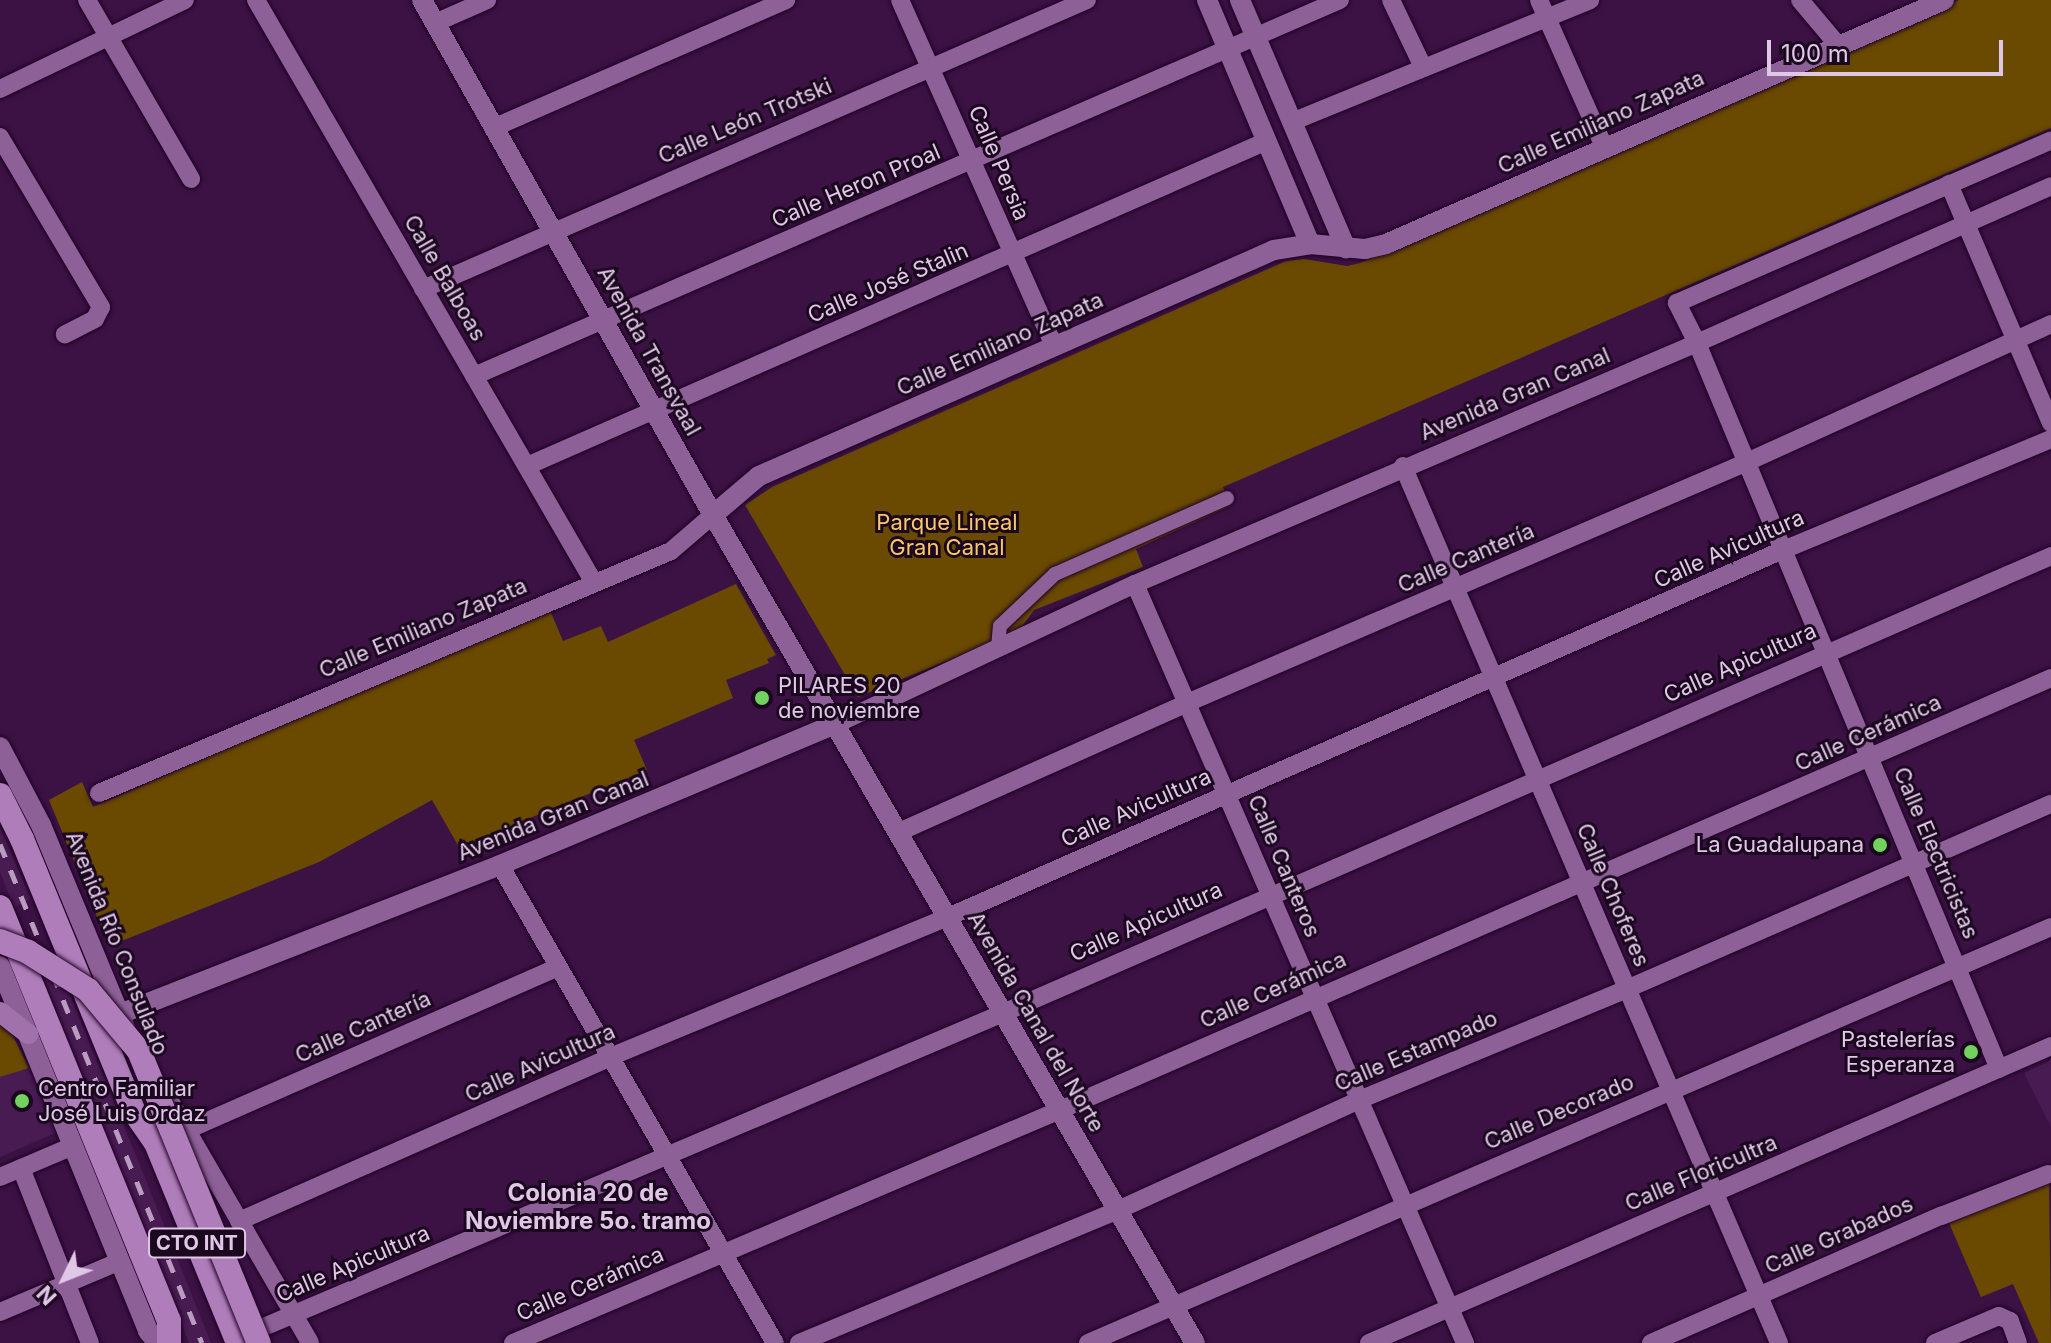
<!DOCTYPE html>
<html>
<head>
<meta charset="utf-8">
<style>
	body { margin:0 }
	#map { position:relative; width:2051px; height:1343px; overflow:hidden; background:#3c1245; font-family:Inter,sans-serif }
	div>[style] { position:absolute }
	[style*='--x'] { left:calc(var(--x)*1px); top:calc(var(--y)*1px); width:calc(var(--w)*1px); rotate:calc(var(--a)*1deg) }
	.built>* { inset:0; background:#491b53 }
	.green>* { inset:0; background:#6a4a01 }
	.roads { filter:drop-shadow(0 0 2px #1f0225) drop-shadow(0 0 2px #1f0225) }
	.pedestrian>* { height:14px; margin:-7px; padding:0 7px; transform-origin:7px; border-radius:7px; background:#8d6097 }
	.minor>* { height:18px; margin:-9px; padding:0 9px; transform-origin:9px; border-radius:9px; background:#8d6097 }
	.tertiary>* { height:20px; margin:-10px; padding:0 10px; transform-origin:10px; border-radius:10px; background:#8d6097 }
	.secondary>* { height:20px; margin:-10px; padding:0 10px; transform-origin:10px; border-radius:10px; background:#8d6097 }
	.primary>* { height:20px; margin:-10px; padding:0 10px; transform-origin:10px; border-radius:10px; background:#a171ac }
	.motorway>* { height:24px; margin:-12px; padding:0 12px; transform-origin:12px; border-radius:12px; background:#af7dba }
	.rail>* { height:5px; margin-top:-2.5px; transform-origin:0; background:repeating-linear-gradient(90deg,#b99cbf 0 14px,transparent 0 28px) }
	.bridges { filter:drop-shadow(0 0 2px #1f0225) drop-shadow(0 0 2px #1f0225) }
	.motorway-bridge>* { height:24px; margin:-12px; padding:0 12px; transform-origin:12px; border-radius:12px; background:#af7dba }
	.dots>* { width:22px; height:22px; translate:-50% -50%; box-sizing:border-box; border:4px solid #1a081e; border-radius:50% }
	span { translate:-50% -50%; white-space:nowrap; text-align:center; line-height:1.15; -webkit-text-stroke:6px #1a081e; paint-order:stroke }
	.shield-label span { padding:2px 6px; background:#1a081e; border:2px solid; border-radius:6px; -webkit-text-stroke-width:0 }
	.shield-label { font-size:20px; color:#e0c7e6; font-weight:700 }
	.street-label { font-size:22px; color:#e0c7e6 }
	.park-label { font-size:22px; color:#fbc769 }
	.poi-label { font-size:22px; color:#e0c7e6 }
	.left { translate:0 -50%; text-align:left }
	.right { translate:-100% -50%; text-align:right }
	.neighbourhood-label { font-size:24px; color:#e0c7e6; font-weight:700 }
	.north { position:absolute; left:24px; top:1239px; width:80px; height:80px; -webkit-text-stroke:6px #1a081e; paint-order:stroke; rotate:227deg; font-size:22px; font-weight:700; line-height:32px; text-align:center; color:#e0c7e6 }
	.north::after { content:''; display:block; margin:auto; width:28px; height:36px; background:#e0c7e6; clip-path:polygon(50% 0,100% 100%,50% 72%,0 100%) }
	.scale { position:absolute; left:1767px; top:40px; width:236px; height:36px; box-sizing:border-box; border:4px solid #e0c7e6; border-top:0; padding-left:10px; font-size:24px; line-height:28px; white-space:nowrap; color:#e0c7e6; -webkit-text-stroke:6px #1a081e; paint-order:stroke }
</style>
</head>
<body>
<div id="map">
	<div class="built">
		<i style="clip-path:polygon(0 828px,31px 899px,14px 907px,0 872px)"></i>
		<i style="clip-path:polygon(59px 968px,137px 1158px,211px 1343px,189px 1343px,42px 975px)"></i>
		<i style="clip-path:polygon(2051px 1060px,2051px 1127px,2024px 1073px)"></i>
		<i style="clip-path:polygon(15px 1064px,29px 1068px,57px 1132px,0 1157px,0 1070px)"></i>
	</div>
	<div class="green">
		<i style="clip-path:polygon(1959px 0,2051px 0,2051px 128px,1223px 487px,1230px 506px,1136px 549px,1143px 567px,1034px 610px,1018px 632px,858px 697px,745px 505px,772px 487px,1286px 261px,1304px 259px,1347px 266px,1360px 263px)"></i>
		<i style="clip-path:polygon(736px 584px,776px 655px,767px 659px,769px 663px,726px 680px,733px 698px,634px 740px,647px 770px,459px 847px,432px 800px,319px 862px,109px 946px,49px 800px,82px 782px,93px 807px,549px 608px,563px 641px,601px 626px,608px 642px)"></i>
		<i style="clip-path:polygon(0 1010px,29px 1068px,0 1077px)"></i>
		<i style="clip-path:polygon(2049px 1181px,2051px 1343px,2039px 1343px,2013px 1284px,1981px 1297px,1949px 1223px)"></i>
	</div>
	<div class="roads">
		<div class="pedestrian">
			<i style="--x:998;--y:648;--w:22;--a:-85"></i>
			<i style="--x:1000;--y:626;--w:76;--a:-43.4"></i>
			<i style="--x:1055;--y:574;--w:188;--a:-23.8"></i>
		</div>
		<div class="minor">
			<i style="--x:87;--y:0;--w:207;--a:59.8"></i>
			<i style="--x:256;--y:0;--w:672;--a:59.88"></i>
			<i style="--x:900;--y:0;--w:379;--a:66"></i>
			<i style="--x:1391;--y:0;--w:74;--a:64.5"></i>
			<i style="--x:1539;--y:0;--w:161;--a:66.1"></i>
			<i style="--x:1800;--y:0;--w:57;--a:49.9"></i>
			<i style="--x:435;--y:23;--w:57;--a:-23.9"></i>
			<i style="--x:0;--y:89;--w:205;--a:-25.7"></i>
			<i style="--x:1294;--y:121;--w:320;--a:-22.2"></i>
			<i style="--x:493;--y:128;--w:320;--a:-23.6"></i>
			<i style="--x:0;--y:137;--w:198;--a:59.3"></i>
			<i style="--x:101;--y:307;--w:13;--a:117"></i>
			<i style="--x:95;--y:319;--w:34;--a:153"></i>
			<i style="--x:1949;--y:184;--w:260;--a:66.9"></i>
			<i style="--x:423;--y:289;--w:724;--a:-23.52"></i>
			<i style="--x:474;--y:376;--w:944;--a:-23.47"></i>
			<i style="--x:527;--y:466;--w:808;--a:-23.71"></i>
			<i style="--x:1403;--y:466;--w:954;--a:66.79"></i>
			<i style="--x:1135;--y:584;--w:828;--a:66.5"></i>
			<i style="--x:836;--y:724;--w:330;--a:-25.1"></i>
			<i style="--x:1135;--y:584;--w:611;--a:-23.21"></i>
			<i style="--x:1697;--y:343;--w:387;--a:-23.9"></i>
			<i style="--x:99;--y:793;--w:621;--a:-22.93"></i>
			<i style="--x:671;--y:551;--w:55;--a:-40.6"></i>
			<i style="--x:899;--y:832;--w:316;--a:-24.1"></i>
			<i style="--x:1187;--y:703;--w:610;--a:-23.28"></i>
			<i style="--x:1747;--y:462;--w:334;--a:-24.4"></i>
			<i style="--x:500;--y:865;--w:551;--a:60.09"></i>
			<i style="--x:1999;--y:1069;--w:786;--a:-112.59"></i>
			<i style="--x:1697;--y:343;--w:45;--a:-116.6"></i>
			<i style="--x:1677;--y:303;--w:408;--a:-23.5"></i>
			<i style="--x:167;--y:1096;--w:285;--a:59.9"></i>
			<i style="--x:187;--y:1130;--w:405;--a:-23.7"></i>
			<i style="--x:21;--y:1168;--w:188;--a:68.5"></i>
			<i style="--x:0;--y:1177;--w:79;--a:-23"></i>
			<i style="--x:239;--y:1221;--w:406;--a:-23.8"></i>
			<i style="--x:610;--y:1057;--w:366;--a:-22.5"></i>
			<i style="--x:948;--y:917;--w:912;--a:-23.73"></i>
			<i style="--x:1783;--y:550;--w:290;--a:-22.5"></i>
			<i style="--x:0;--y:1312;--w:130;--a:-23"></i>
			<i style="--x:259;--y:1329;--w:808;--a:-23.01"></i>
			<i style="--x:1003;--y:1013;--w:1143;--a:-23.56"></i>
			<i style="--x:513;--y:1343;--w:595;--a:-23.07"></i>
			<i style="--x:1060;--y:1110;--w:1081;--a:-23.55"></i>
			<i style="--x:799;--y:1343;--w:346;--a:-22.6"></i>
			<i style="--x:1118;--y:1210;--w:265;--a:-24.5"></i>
			<i style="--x:1359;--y:1100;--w:290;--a:-22.5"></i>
			<i style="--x:1627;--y:989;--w:463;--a:-23.6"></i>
			<i style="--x:1088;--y:1343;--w:1049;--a:-23.36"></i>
			<i style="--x:1369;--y:1343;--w:744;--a:-23.53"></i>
			<i style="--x:1651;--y:1343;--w:317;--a:-23.7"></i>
			<i style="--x:1941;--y:1216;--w:115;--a:-21.4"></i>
			<i style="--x:1935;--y:1343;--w:69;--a:-22.9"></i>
			<i style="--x:1999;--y:1316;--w:12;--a:24"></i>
			<i style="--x:2010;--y:1321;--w:23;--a:70"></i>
		</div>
		<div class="tertiary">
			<i style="--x:1207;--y:0;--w:265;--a:67.1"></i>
			<i style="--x:1240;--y:0;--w:270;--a:66.9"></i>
			<i style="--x:713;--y:515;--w:60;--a:-40.3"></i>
			<i style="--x:759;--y:476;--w:562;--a:-23.69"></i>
			<i style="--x:1274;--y:250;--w:36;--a:-9"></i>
			<i style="--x:1310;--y:244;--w:55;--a:5.2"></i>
			<i style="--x:1365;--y:249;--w:22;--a:-13"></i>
			<i style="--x:1386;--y:244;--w:609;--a:-23.62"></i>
			<i style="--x:120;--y:1014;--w:408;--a:-21.4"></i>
			<i style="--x:500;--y:865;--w:364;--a:-22.8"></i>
		</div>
		<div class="secondary">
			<i style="--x:422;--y:0;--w:592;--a:60.53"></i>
			<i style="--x:713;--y:515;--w:958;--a:59.8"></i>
			<i style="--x:0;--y:747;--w:88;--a:62.3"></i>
			<i style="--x:41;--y:825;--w:220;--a:67.5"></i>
			<i style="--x:0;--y:966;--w:394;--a:67.9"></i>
			<i style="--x:148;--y:1331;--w:16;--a:50"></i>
		</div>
		<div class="primary">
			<i style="--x:0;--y:1012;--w:36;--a:38"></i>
		</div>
		<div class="motorway">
			<i style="--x:0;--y:795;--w:49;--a:63.4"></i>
			<i style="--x:22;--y:839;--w:293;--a:67.7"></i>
			<i style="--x:133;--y:1110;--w:40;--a:55.1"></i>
			<i style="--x:156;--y:1143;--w:216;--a:67.7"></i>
			<i style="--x:0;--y:907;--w:447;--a:67.8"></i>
			<i style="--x:169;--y:1321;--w:22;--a:90"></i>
		</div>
	</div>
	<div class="rail">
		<i style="--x:0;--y:844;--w:538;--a:67.96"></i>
	</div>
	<div class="bridges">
		<div class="motorway-bridge">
			<i style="--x:0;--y:941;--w:30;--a:21"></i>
			<i style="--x:28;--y:952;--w:71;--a:32.3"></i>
			<i style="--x:88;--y:990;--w:80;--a:50.1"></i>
			<i style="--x:139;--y:1051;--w:316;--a:67.7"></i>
		</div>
	</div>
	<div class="dots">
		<i style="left:762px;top:698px;background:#72d25d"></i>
		<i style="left:1880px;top:845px;background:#72d25d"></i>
		<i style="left:1971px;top:1052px;background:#72d25d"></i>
		<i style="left:22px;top:1101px;background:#72d25d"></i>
	</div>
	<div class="shield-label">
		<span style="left:197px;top:1243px">CTO INT</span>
	</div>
	<div class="street-label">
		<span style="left:745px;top:121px;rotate:-23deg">Calle León Trotski</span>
		<span style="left:1601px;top:122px;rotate:-24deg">Calle Emiliano Zapata</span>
		<span style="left:999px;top:163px;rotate:67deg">Calle Persia</span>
		<span style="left:856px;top:186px;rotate:-23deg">Calle Heron Proal</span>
		<span style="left:445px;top:278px;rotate:60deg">Calle Balboas</span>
		<span style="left:888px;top:283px;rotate:-23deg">Calle José Stalin</span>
		<span style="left:1000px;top:344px;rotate:-24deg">Calle Emiliano Zapata</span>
		<span style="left:649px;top:351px;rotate:61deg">Avenida Transvaal</span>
		<span style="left:1515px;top:394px;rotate:-23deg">Avenida Gran Canal</span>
		<span style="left:1729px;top:549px;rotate:-24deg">Calle Avicultura</span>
		<span style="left:1466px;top:558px;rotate:-23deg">Calle Cantería</span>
		<span style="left:423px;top:628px;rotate:-23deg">Calle Emiliano Zapata</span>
		<span style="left:1740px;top:663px;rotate:-24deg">Calle Apicultura</span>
		<span style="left:1868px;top:733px;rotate:-24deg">Calle Cerámica</span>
		<span style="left:1136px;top:808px;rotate:-24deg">Calle Avicultura</span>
		<span style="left:553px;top:816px;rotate:-22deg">Avenida Gran Canal</span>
		<span style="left:1936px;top:853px;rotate:67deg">Calle Electricistas</span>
		<span style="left:1284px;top:866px;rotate:67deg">Calle Canteros</span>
		<span style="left:1613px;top:895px;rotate:67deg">Calle Choferes</span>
		<span style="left:1146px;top:922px;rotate:-24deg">Calle Apicultura</span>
		<span style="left:117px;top:943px;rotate:68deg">Avenida Río Consulado</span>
		<span style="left:1273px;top:990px;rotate:-24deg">Calle Cerámica</span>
		<span style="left:1036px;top:1022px;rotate:60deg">Avenida Canal del Norte</span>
		<span style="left:363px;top:1027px;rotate:-24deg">Calle Cantería</span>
		<span style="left:1416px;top:1051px;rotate:-23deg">Calle Estampado</span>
		<span style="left:540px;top:1063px;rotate:-24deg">Calle Avicultura</span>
		<span style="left:1559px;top:1112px;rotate:-23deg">Calle Decorado</span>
		<span style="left:1701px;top:1173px;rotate:-23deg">Calle Floricultra</span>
		<span style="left:1839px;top:1235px;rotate:-24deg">Calle Grabados</span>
		<span style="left:353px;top:1264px;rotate:-23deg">Calle Apicultura</span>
		<span style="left:590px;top:1284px;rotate:-23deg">Calle Cerámica</span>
	</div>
	<div class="park-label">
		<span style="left:947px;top:535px">Parque Lineal<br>Gran Canal</span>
	</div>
	<div class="poi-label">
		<span class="left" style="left:778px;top:698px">PILARES 20<br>de noviembre</span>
		<span class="right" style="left:1864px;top:845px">La Guadalupana</span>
		<span class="right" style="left:1955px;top:1052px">Pastelerías<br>Esperanza</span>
		<span class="left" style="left:38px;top:1101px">Centro Familiar<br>José Luis Ordaz</span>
	</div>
	<div class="neighbourhood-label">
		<span style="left:588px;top:1207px">Colonia 20 de<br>Noviembre 5o. tramo</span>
	</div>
	<div class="north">N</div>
	<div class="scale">100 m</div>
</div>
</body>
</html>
